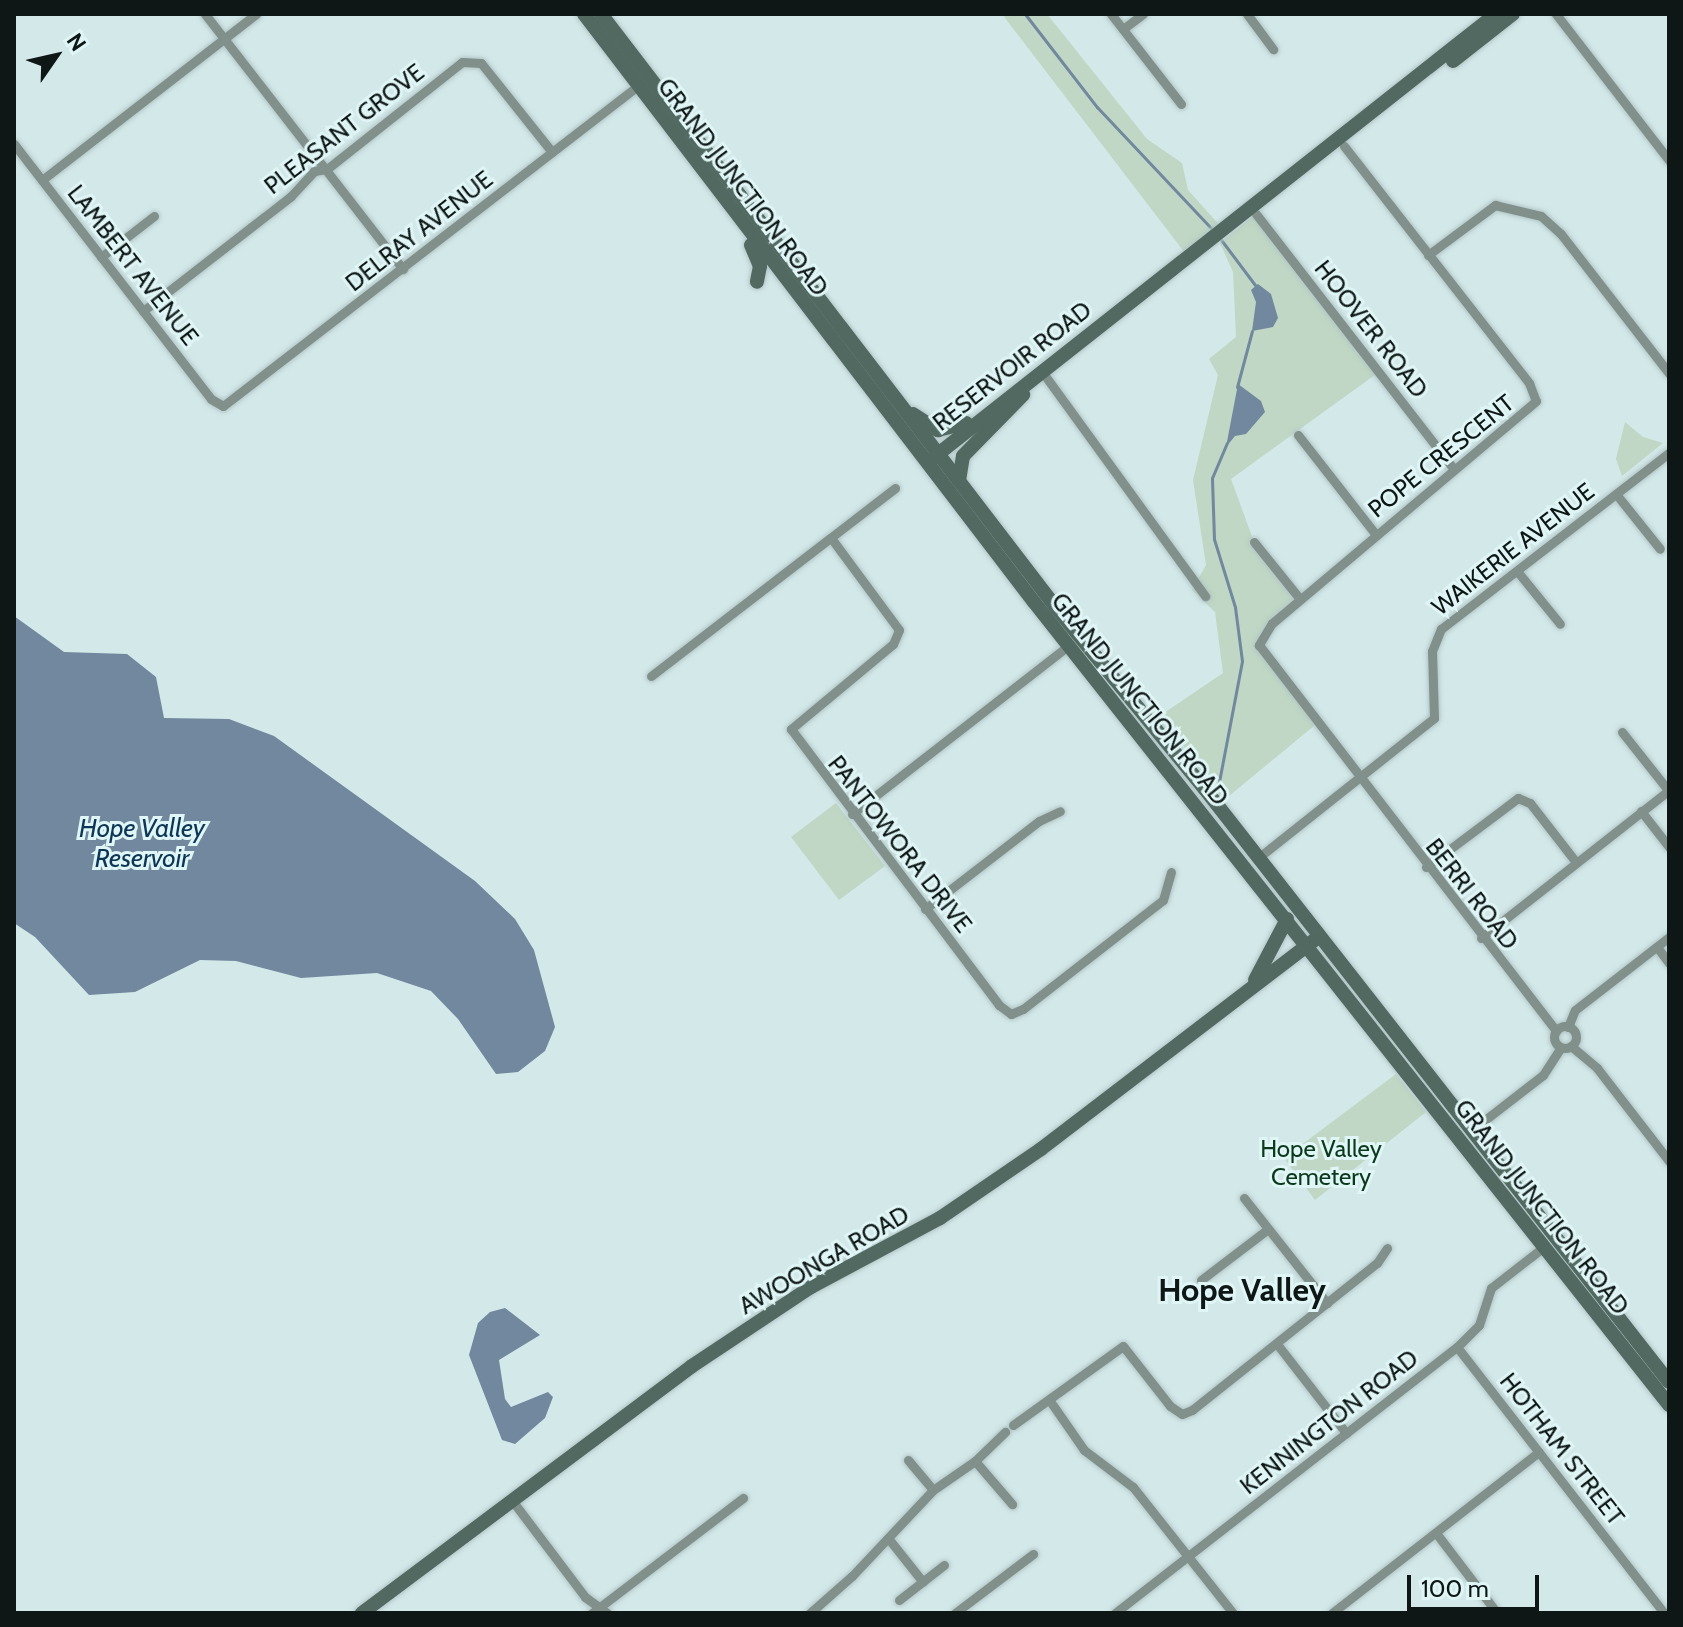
<!DOCTYPE html>
<html>
<head>
<meta charset="utf-8">
<style>
	body { margin:0 }
	#map { position:relative; width:1683px; height:1627px; overflow:hidden; background:#d3e8e9; font-family:Cabin,sans-serif }
	div>[style] { position:absolute }
	[style*='--x'] { left:calc(var(--x)*1px); top:calc(var(--y)*1px); width:calc(var(--w)*1px); rotate:calc(var(--a)*1deg) }
	.green>* { inset:0; background:#bfd7c4 }
	.water>* { inset:0; background:#71889e }
	.stream>* { height:3px; margin:-1.5px; padding:0 1.5px; transform-origin:1.5px; border-radius:1.5px; background:#71889e }
	.roads { filter:drop-shadow(0 0 2px #b3c6c7) drop-shadow(0 0 2px #b3c6c7) }
	.minor>* { height:9px; margin:-4.5px; padding:0 4.5px; transform-origin:4.5px; border-radius:4.5px; background:#81908b }
	.minor>.ring { margin:-4.5px; padding:0; box-sizing:content-box; background:none; border:9px solid #81908b; border-radius:50% }
	.secondary>* { height:14px; margin:-7px; padding:0 7px; transform-origin:7px; border-radius:7px; background:#526962 }
	span { translate:-50% -50%; white-space:nowrap; text-align:center; line-height:1.15; -webkit-text-stroke:6px #e0f6f6; paint-order:stroke }
	.street-label { font-size:24px; color:#0e1616 }
	.park-label { font-size:24px; color:#0b391b }
	.water-label { font-size:26px; color:#0d3656; font-style:italic }
	.district-label { font-size:32px; color:#0e1616; font-weight:700 }
	.frame { position:absolute; inset:0; border:16px solid #0e1616; pointer-events:none }
	.north { position:absolute; left:16px; top:16px; width:80px; height:80px; -webkit-text-stroke:6px #e0f6f6; paint-order:stroke; rotate:56deg; font-size:22px; font-weight:700; line-height:32px; text-align:center; color:#0e1616 }
	.north::after { content:''; display:block; margin:auto; width:28px; height:36px; background:#0e1616; clip-path:polygon(50% 0,100% 100%,50% 72%,0 100%) }
	.scale { position:absolute; left:1407px; top:1575px; width:132px; height:36px; box-sizing:border-box; border:4px solid #0e1616; border-top:0; padding-left:10px; font-size:24px; line-height:28px; white-space:nowrap; color:#0e1616; -webkit-text-stroke:6px #e0f6f6; paint-order:stroke }
</style>
</head>
<body>
<div id="map">
	<div class="green">
		<i style="clip-path:polygon(1002px 14px,1047px 14px,1147px 139px,1182px 163px,1188px 190px,1223px 229px,1188px 257px)"></i>
		<i style="clip-path:polygon(1256px 214px,1379px 372px,1231px 479px,1254px 542px,1300px 599px,1262px 634px,1259px 645px,1315px 725px,1223px 801px,1161px 715px,1223px 673px,1215px 612px,1192px 590px,1206px 565px,1193px 480px,1218px 375px,1209px 359px,1236px 337px,1233px 272px,1220px 243px)"></i>
		<i style="clip-path:polygon(1625px 422px,1643px 437px,1663px 443px,1622px 476px,1616px 459px)"></i>
		<i style="clip-path:polygon(836px 803px,885px 866px,839px 900px,791px 837px)"></i>
		<i style="clip-path:polygon(1396px 1074px,1426px 1112px,1315px 1200px,1284px 1158px)"></i>
	</div>
	<div class="water">
		<i style="clip-path:polygon(1258px 284px,1271px 294px,1278px 318px,1273px 327px,1252px 331px,1256px 302px,1251px 290px)"></i>
		<i style="clip-path:polygon(1238px 384px,1261px 401px,1265px 412px,1246px 434px,1235px 436px,1226px 447px)"></i>
		<i style="clip-path:polygon(14px 616px,64px 652px,127px 654px,156px 677px,164px 718px,229px 719px,274px 736px,475px 881px,515px 919px,534px 950px,555px 1027px,545px 1051px,518px 1072px,496px 1074px,458px 1019px,431px 991px,377px 973px,301px 978px,236px 961px,200px 960px,135px 992px,89px 995px,35px 937px,14px 923px)"></i>
		<i style="clip-path:polygon(505px 1308px,540px 1335px,499px 1360px,505px 1399px,511px 1407px,548px 1392px,553px 1397px,545px 1418px,515px 1444px,502px 1440px,469px 1355px,478px 1323px,490px 1312px)"></i>
	</div>
	<div class="stream">
		<i style="--x:1025;--y:14;--w:118;--a:52.3"></i>
		<i style="--x:1097;--y:107;--w:170;--a:46.7"></i>
		<i style="--x:1219;--y:237;--w:60;--a:53.1"></i>
		<i style="--x:1237;--y:387;--w:58;--a:-75"></i>
		<i style="--x:1218;--y:787;--w:128;--a:-79.2"></i>
		<i style="--x:1242;--y:661;--w:54;--a:-97.4"></i>
		<i style="--x:1235;--y:607;--w:71;--a:-107.2"></i>
		<i style="--x:1214;--y:539;--w:61;--a:-91.9"></i>
		<i style="--x:1212;--y:478;--w:38;--a:-67"></i>
	</div>
	<div class="roads">
		<div class="minor">
			<i style="--x:205;--y:14;--w:323;--a:52.2"></i>
			<i style="--x:1111;--y:14;--w:114;--a:52.1"></i>
			<i style="--x:1247;--y:14;--w:44;--a:53.4"></i>
			<i style="--x:1556;--y:14;--w:185;--a:52.3"></i>
			<i style="--x:1123;--y:29;--w:25;--a:-37"></i>
			<i style="--x:14;--y:144;--w:322;--a:52.3"></i>
			<i style="--x:211;--y:399;--w:14;--a:30"></i>
			<i style="--x:223;--y:406;--w:525;--a:-37.66"></i>
			<i style="--x:1344;--y:146;--w:301;--a:52"></i>
			<i style="--x:1529;--y:383;--w:19;--a:69"></i>
			<i style="--x:1536;--y:401;--w:345;--a:139.9"></i>
			<i style="--x:1272;--y:623;--w:26;--a:121"></i>
			<i style="--x:1259;--y:645;--w:487;--a:52.4"></i>
			<i style="--x:42;--y:180;--w:271;--a:-37.8"></i>
			<i style="--x:1256;--y:214;--w:323;--a:52.2"></i>
			<i style="--x:1428;--y:255;--w:84;--a:-36.7"></i>
			<i style="--x:1495;--y:205;--w:47;--a:13.4"></i>
			<i style="--x:1541;--y:216;--w:27;--a:42"></i>
			<i style="--x:1561;--y:234;--w:176;--a:52.2"></i>
			<i style="--x:101;--y:257;--w:67;--a:-37.7"></i>
			<i style="--x:143;--y:311;--w:187;--a:-37.8"></i>
			<i style="--x:291;--y:196;--w:34;--a:-47"></i>
			<i style="--x:314;--y:171;--w:13;--a:-9"></i>
			<i style="--x:327;--y:169;--w:172;--a:-38.4"></i>
			<i style="--x:462;--y:62;--w:19;--a:3"></i>
			<i style="--x:481;--y:63;--w:114;--a:51.4"></i>
			<i style="--x:1046;--y:377;--w:271;--a:54"></i>
			<i style="--x:1298;--y:435;--w:127;--a:52"></i>
			<i style="--x:1616;--y:494;--w:70;--a:51.3"></i>
			<i style="--x:831;--y:538;--w:114;--a:53.5"></i>
			<i style="--x:899;--y:630;--w:15;--a:113"></i>
			<i style="--x:893;--y:644;--w:133;--a:140.2"></i>
			<i style="--x:791;--y:729;--w:346;--a:53"></i>
			<i style="--x:999;--y:1005;--w:15;--a:37"></i>
			<i style="--x:1011;--y:1014;--w:13;--a:-23"></i>
			<i style="--x:1023;--y:1009;--w:177;--a:-37.9"></i>
			<i style="--x:1163;--y:900;--w:29;--a:-74"></i>
			<i style="--x:1254;--y:542;--w:73;--a:51.1"></i>
			<i style="--x:1517;--y:571;--w:68;--a:50.9"></i>
			<i style="--x:651;--y:676;--w:308;--a:-37.6"></i>
			<i style="--x:1622;--y:732;--w:74;--a:51.6"></i>
			<i style="--x:1641;--y:811;--w:46;--a:52.1"></i>
			<i style="--x:852;--y:814;--w:274;--a:-37.9"></i>
			<i style="--x:1258;--y:858;--w:225;--a:-38.5"></i>
			<i style="--x:1434;--y:718;--w:67;--a:-91.7"></i>
			<i style="--x:1432;--y:651;--w:24;--a:-68"></i>
			<i style="--x:1441;--y:629;--w:288;--a:-37.7"></i>
			<i style="--x:1426;--y:867;--w:115;--a:-36.9"></i>
			<i style="--x:1518;--y:798;--w:13;--a:23"></i>
			<i style="--x:1530;--y:803;--w:75;--a:52.1"></i>
			<i style="--x:925;--y:909;--w:144;--a:-37.7"></i>
			<i style="--x:1039;--y:821;--w:23;--a:-25"></i>
			<i style="--x:1481;--y:938;--w:239;--a:-38.2"></i>
			<i style="--x:1657;--y:947;--w:20;--a:53"></i>
			<i class="ring" style="left:1554px;top:1026px;width:13px;height:13px"></i>
			<i style="--x:1568;--y:1027;--w:18;--a:-68"></i>
			<i style="--x:1575;--y:1010;--w:119;--a:-37.8"></i>
			<i style="--x:1571;--y:1046;--w:34;--a:40"></i>
			<i style="--x:1597;--y:1068;--w:118;--a:52.3"></i>
			<i style="--x:1472;--y:1130;--w:90;--a:-37.8"></i>
			<i style="--x:1543;--y:1075;--w:33;--a:-57"></i>
			<i style="--x:1244;--y:1198;--w:134;--a:51.7"></i>
			<i style="--x:1201;--y:1280;--w:84;--a:-37.3"></i>
			<i style="--x:1277;--y:1344;--w:113;--a:52.2"></i>
			<i style="--x:1457;--y:1347;--w:337;--a:52.1"></i>
			<i style="--x:1050;--y:1401;--w:60;--a:55.2"></i>
			<i style="--x:1084;--y:1450;--w:61;--a:37.1"></i>
			<i style="--x:1133;--y:1487;--w:161;--a:51.6"></i>
			<i style="--x:1013;--y:1425;--w:135;--a:-35.7"></i>
			<i style="--x:1123;--y:1346;--w:76;--a:51.9"></i>
			<i style="--x:1170;--y:1406;--w:14;--a:34"></i>
			<i style="--x:1182;--y:1414;--w:11;--a:-22"></i>
			<i style="--x:1192;--y:1410;--w:236;--a:-38.5"></i>
			<i style="--x:1377;--y:1263;--w:18;--a:-56"></i>
			<i style="--x:908;--y:1460;--w:39;--a:50"></i>
			<i style="--x:975;--y:1461;--w:57;--a:49.3"></i>
			<i style="--x:514;--y:1503;--w:118;--a:52.9"></i>
			<i style="--x:585;--y:1597;--w:27;--a:36"></i>
			<i style="--x:1436;--y:1533;--w:101;--a:52.7"></i>
			<i style="--x:888;--y:1538;--w:56;--a:51.5"></i>
			<i style="--x:899;--y:1600;--w:57;--a:-37.9"></i>
			<i style="--x:592;--y:1613;--w:190;--a:-37.3"></i>
			<i style="--x:810;--y:1613;--w:56;--a:-41.4"></i>
			<i style="--x:852;--y:1576;--w:118;--a:-46.7"></i>
			<i style="--x:933;--y:1490;--w:51;--a:-34.6"></i>
			<i style="--x:975;--y:1461;--w:42;--a:-44"></i>
			<i style="--x:955;--y:1613;--w:98;--a:-37.1"></i>
			<i style="--x:1115;--y:1613;--w:433;--a:-37.9"></i>
			<i style="--x:1457;--y:1347;--w:31;--a:-45"></i>
			<i style="--x:1479;--y:1325;--w:39;--a:-72"></i>
			<i style="--x:1491;--y:1288;--w:68;--a:-37.9"></i>
			<i style="--x:1332;--y:1613;--w:262;--a:-37.9"></i>
		</div>
		<div class="secondary">
			<i style="--x:584;--y:14;--w:740;--a:52.57"></i>
			<i style="--x:1034;--y:602;--w:1024;--a:51.66"></i>
			<i style="--x:601;--y:14;--w:750;--a:52.53"></i>
			<i style="--x:1057;--y:609;--w:232;--a:50.6"></i>
			<i style="--x:1204;--y:788;--w:754;--a:51.95"></i>
			<i style="--x:1453;--y:61;--w:76;--a:-38.1"></i>
			<i style="--x:751;--y:245;--w:23;--a:67"></i>
			<i style="--x:760;--y:266;--w:16;--a:101"></i>
			<i style="--x:913;--y:414;--w:30;--a:33"></i>
			<i style="--x:938;--y:430;--w:29;--a:-14"></i>
			<i style="--x:933;--y:458;--w:717;--a:-38.26"></i>
			<i style="--x:959;--y:481;--w:25;--a:-81"></i>
			<i style="--x:963;--y:456;--w:86;--a:-45.5"></i>
			<i style="--x:1255;--y:980;--w:69;--a:-62.3"></i>
			<i style="--x:362;--y:1613;--w:412;--a:-36.8"></i>
			<i style="--x:692;--y:1366;--w:143;--a:-33.6"></i>
			<i style="--x:811;--y:1287;--w:146;--a:-28.1"></i>
			<i style="--x:940;--y:1218;--w:122;--a:-34.3"></i>
			<i style="--x:1041;--y:1149;--w:346;--a:-37.4"></i>
		</div>
	</div>
	<div class="street-label">
		<span style="left:344px;top:129px;rotate:-38deg">PLEASANT GROVE</span>
		<span style="left:743px;top:187px;rotate:53deg">GRAND JUNCTION ROAD</span>
		<span style="left:419px;top:231px;rotate:-38deg">DELRAY AVENUE</span>
		<span style="left:133px;top:265px;rotate:52deg">LAMBERT AVENUE</span>
		<span style="left:1371px;top:329px;rotate:52deg">HOOVER ROAD</span>
		<span style="left:1012px;top:366px;rotate:-38deg">RESERVOIR ROAD</span>
		<span style="left:1441px;top:456px;rotate:-39deg">POPE CRESCENT</span>
		<span style="left:1513px;top:549px;rotate:-38deg">WAIKERIE AVENUE</span>
		<span style="left:1140px;top:699px;rotate:51deg">GRAND JUNCTION ROAD</span>
		<span style="left:900px;top:844px;rotate:52deg">PANTOWORA DRIVE</span>
		<span style="left:1472px;top:894px;rotate:52deg">BERRI ROAD</span>
		<span style="left:1542px;top:1207px;rotate:52deg">GRAND JUNCTION ROAD</span>
		<span style="left:824px;top:1260px;rotate:-30deg">AWOONGA ROAD</span>
		<span style="left:1329px;top:1422px;rotate:-38deg">KENNINGTON ROAD</span>
		<span style="left:1562px;top:1449px;rotate:52deg">HOTHAM STREET</span>
	</div>
	<div class="park-label">
		<span style="left:1321px;top:1163px">Hope Valley<br>Cemetery</span>
	</div>
	<div class="water-label">
		<span style="left:142px;top:844px">Hope Valley<br>Reservoir</span>
	</div>
	<div class="district-label">
		<span style="left:1242px;top:1290px">Hope Valley</span>
	</div>
	<div class="frame"></div>
	<div class="north">N</div>
	<div class="scale">100 m</div>
</div>
</body>
</html>
